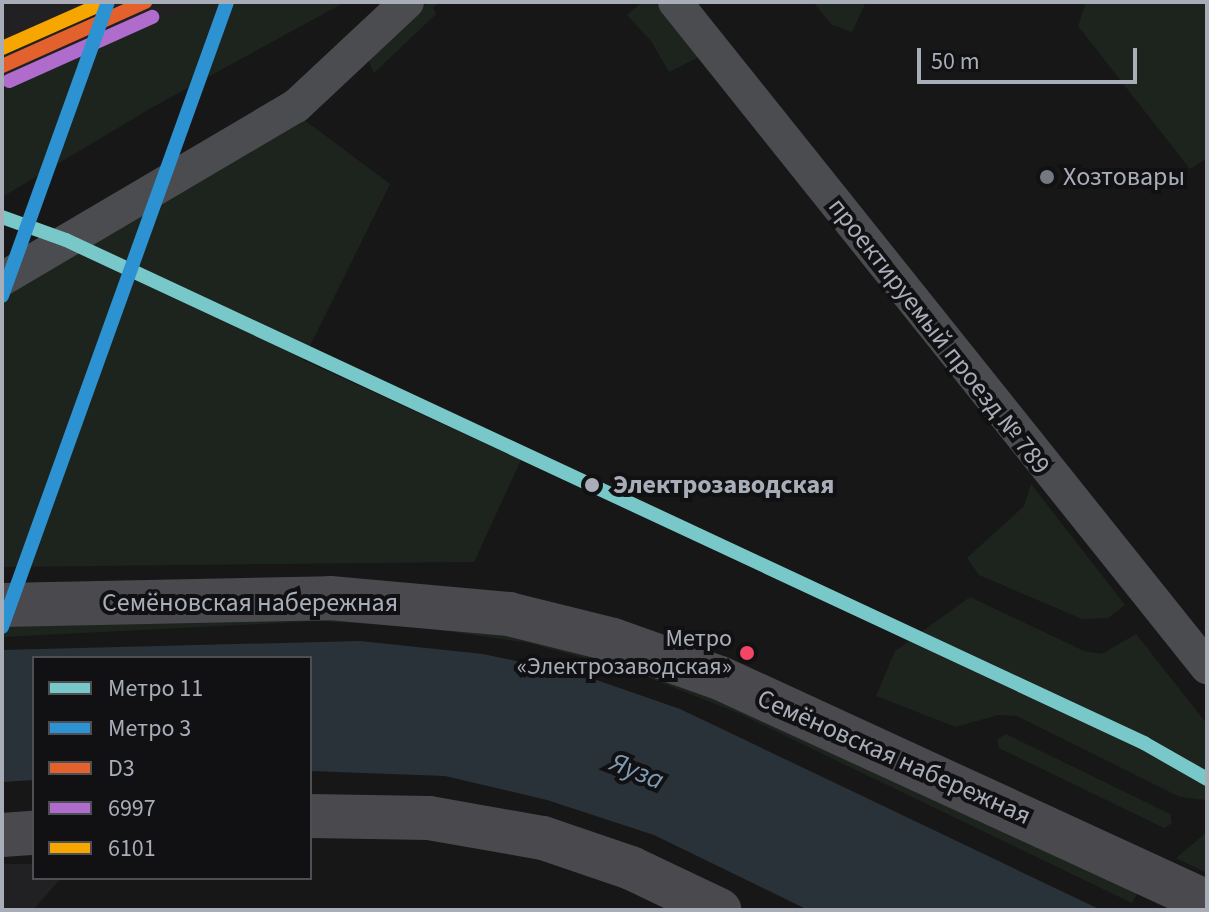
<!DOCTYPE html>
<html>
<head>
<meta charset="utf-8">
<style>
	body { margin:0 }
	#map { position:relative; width:1209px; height:912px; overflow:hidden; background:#171717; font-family:"Source Sans 3",sans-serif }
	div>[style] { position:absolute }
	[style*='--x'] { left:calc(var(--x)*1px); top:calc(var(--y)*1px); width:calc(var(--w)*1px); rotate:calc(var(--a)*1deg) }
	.built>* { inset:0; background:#212123 }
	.green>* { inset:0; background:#1d241e }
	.water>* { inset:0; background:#2a3239 }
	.street>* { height:34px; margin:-17px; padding:0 17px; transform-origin:17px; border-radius:17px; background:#4b4c50 }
	.secondary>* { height:44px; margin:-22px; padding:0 22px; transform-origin:22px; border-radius:22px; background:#4a4a4e }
	.rail-1>* { height:14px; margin:-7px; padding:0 7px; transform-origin:7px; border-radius:7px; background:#e2612d }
	.rail-2>* { height:14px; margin:-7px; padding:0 7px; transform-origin:7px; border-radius:7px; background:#b06ccc }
	.rail-3>* { height:14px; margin:-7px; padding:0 7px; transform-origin:7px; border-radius:7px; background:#f7a600 }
	.metro-1>* { height:14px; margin:-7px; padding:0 7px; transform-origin:7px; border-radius:7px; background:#78c7c9 }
	.metro-2>* { height:14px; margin:-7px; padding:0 7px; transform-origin:7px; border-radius:7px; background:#2d92d2 }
	.dots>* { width:22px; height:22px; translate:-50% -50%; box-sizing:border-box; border:4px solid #111113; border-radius:50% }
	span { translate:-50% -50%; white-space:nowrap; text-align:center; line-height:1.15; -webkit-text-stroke:8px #111113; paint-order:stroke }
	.bus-label { font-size:24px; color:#a8adb8 }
	.right { translate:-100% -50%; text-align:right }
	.poi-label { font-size:26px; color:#a8adb8 }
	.left { translate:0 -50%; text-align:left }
	.street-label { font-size:26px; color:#a8adb8 }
	.stop-label { font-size:26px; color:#a8adb8; font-weight:700 }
	.water-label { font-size:28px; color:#7f9bb3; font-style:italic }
	.frame { position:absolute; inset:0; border:4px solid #a8adb8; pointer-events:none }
	.legend { position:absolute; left:32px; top:656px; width:280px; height:224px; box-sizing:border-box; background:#111113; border:2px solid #4d4f55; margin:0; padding:10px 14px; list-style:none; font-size:24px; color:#a8adb8 }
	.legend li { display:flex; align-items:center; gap:16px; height:40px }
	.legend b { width:40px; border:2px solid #4d4f55 }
	.scale { position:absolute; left:917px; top:48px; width:220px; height:36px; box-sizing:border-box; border:4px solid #a8adb8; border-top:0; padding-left:10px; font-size:24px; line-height:28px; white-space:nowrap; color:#a8adb8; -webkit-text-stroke:6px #111113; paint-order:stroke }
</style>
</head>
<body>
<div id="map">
	<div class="built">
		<i style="clip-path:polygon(2px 2px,208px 2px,2px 112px)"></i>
		<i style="clip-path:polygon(2px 864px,34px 864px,34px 878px,61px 878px,33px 910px,2px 910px)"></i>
	</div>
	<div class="green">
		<i style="clip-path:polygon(200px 2px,345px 2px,153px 107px,2px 197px,2px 92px)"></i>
		<i style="clip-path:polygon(428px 2px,441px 2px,433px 7px,436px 14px,374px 73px,367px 58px)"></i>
		<i style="clip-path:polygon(642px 2px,655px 2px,699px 57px,669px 72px,651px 41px,627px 15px)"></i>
		<i style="clip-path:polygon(813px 2px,866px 2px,852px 32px,832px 25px)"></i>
		<i style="clip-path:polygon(1086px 2px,1207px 2px,1207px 158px,1190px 169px,1078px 26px)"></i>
		<i style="clip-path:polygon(299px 116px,390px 184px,303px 360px,521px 460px,474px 562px,2px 567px,2px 292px)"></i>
		<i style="clip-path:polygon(1031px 484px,1125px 605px,1108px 618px,1082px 619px,979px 575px,967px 558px,1024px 506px)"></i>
		<i style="clip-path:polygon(970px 597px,1084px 651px,1102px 654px,1136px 634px,1207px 724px,1207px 800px,1180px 797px,1017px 716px,998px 715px,956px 727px,876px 696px,895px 651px)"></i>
		<i style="clip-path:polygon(424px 615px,649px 663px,1138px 892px,1132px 903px,738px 713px,632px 671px,529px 643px,419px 627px,318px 621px,2px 637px,2px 627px)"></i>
		<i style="clip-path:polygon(1006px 734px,1170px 814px,1172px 823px,1164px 828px,999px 748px,997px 739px)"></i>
		<i style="clip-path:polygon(1207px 832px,1207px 873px,1176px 858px)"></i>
	</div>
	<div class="water">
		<i style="clip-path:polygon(360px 641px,483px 654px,582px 675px,680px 709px,1101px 910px,808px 910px,654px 835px,547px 800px,445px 776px,310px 771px,310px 658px,34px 658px,34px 780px,2px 782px,2px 650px)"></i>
	</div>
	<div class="street">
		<i style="--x:675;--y:2;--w:852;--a:51.34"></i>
		<i style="--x:2;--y:279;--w:341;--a:-30.5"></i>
		<i style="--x:296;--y:106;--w:152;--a:-43.1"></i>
	</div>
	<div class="secondary">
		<i style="--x:2;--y:605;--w:328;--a:-1.2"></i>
		<i style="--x:330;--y:598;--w:180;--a:5.1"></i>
		<i style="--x:509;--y:614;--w:107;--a:14"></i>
		<i style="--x:613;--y:640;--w:114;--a:19.6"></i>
		<i style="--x:720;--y:678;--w:536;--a:24.7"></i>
		<i style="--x:310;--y:816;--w:119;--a:1"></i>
		<i style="--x:429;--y:818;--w:116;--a:10"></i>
		<i style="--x:543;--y:838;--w:93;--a:18.8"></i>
		<i style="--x:631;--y:868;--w:98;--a:25.5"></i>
		<i style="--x:2;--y:835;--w:32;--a:-4"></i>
	</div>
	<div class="rail-1">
		<i style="--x:2;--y:66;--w:157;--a:-24.1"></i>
	</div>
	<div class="rail-2">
		<i style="--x:9;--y:81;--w:157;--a:-24.1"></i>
	</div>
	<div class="rail-3">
		<i style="--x:2;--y:48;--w:114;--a:-23.9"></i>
	</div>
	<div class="metro-1">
		<i style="--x:2;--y:217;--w:68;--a:19.8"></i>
		<i style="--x:66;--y:240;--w:1190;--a:25.01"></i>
		<i style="--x:1144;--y:743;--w:73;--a:29.7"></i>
	</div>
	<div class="metro-2">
		<i style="--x:2;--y:296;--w:313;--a:-70.2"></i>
		<i style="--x:2;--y:627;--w:664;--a:-70.2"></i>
	</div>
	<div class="dots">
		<i style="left:1047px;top:177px;background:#757880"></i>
		<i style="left:592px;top:485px;background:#a8adb8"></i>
		<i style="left:747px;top:653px;background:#f34667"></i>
	</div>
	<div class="bus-label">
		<span class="right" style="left:732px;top:653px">Метро<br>«Электрозаводская»</span>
	</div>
	<div class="poi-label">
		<span class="left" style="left:1063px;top:177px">Хозтовары</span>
	</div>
	<div class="street-label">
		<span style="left:939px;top:336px;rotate:52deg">проектируемый проезд № 789</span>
		<span style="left:250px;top:603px">Семёновская набережная</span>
		<span style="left:894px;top:757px;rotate:24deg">Семёновская набережная</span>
	</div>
	<div class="stop-label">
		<span class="left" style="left:613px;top:485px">Электрозаводская</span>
	</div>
	<div class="water-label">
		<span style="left:637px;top:771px;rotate:22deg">Яуза</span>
	</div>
	<div class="frame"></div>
	<ul class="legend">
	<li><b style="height:10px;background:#78c7c9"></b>Метро 11</li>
	<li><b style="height:10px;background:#2d92d2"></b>Метро 3</li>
	<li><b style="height:10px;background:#e2612d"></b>D3</li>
	<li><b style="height:10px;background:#b06ccc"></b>6997</li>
	<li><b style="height:10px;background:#f7a600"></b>6101</li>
	</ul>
	<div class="scale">50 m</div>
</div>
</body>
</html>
